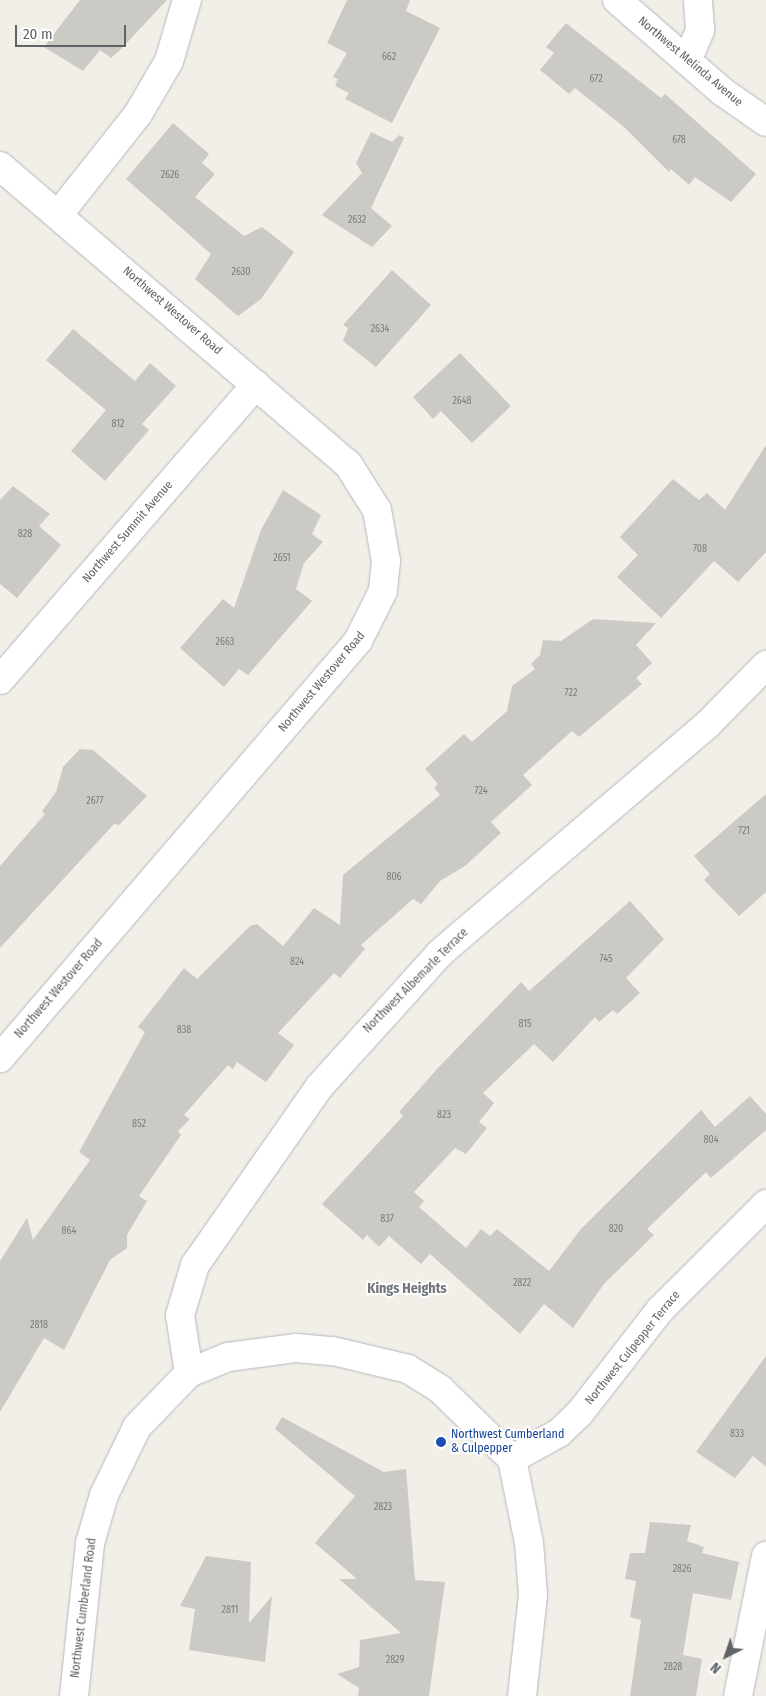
<!DOCTYPE html>
<html>
<head>
<meta charset="utf-8">
<style>
	body { margin:0 }
	#map { position:relative; width:766px; height:1696px; overflow:hidden; background:#f1efe8; font-family:"Fira Sans Condensed",sans-serif }
	div>[style] { position:absolute }
	[style*='--x'] { left:calc(var(--x)*1px); top:calc(var(--y)*1px); width:calc(var(--w)*1px); rotate:calc(var(--a)*1deg) }
	.building>* { inset:0; background:#cccac5 }
	.roads { filter:drop-shadow(0 0 1px #b5b8bc) drop-shadow(0 0 1px #b5b8bc) }
	.minor>* { height:28px; margin:-14px; padding:0 14px; transform-origin:14px; border-radius:14px; background:#fff }
	.dots>* { width:14px; height:14px; translate:-50% -50%; box-sizing:border-box; border:2px solid #fff; border-radius:50% }
	span { translate:-50% -50%; white-space:nowrap; text-align:center; line-height:1.15; -webkit-text-stroke:4px #fff; paint-order:stroke }
	.number-label { font-size:10px; color:#7a7d7f }
	.number-label span { -webkit-text-stroke-width:0 }
	.street-label { font-size:12px; color:#5f6368 }
	.transit-label { font-size:12px; color:#164399 }
	.left { translate:0 -50%; text-align:left }
	.neighbourhood-label { font-size:14px; color:#70757a; font-weight:700 }
	.north { position:absolute; left:701px; top:1631px; width:50px; height:50px; -webkit-text-stroke:4px #fff; paint-order:stroke; rotate:221deg; font-size:14px; font-weight:700; line-height:20px; text-align:center; color:#5f6368 }
	.north::after { content:''; display:block; margin:auto; width:18px; height:22px; background:#5f6368; clip-path:polygon(50% 0,100% 100%,50% 72%,0 100%) }
	.scale { position:absolute; left:15px; top:25px; width:111px; height:22px; box-sizing:border-box; border:2px solid #5f6368; border-top:0; padding-left:6px; font-size:15px; line-height:18px; white-space:nowrap; color:#5f6368; -webkit-text-stroke:4px #fff; paint-order:stroke }
</style>
</head>
<body>
<div id="map">
	<div class="building">
		<i style="clip-path:polygon(80px 0,167px 0,120px 50px,111px 58px,100px 50px,83px 71px,44px 47px)"></i>
		<i style="clip-path:polygon(347px 0,410px 0,406px 11px,440px 28px,392px 123px,345px 99px,349px 93px,335px 86px,338px 79px,333px 77px,347px 53px,327px 43px)"></i>
		<i style="clip-path:polygon(566px 23px,661px 98px,665px 94px,756px 174px,731px 202px,695px 177px,689px 185px,671px 169px,669px 172px,624px 127px,575px 88px,569px 94px,540px 70px,554px 53px,546px 47px)"></i>
		<i style="clip-path:polygon(173px 123px,209px 154px,202px 163px,215px 174px,195px 197px,244px 236px,262px 227px,294px 252px,261px 299px,238px 316px,195px 279px,211px 254px,126px 179px)"></i>
		<i style="clip-path:polygon(371px 132px,392px 142px,399px 135px,404px 138px,371px 208px,392px 226px,372px 247px,322px 215px,362px 173px,356px 163px)"></i>
		<i style="clip-path:polygon(392px 270px,431px 305px,376px 367px,343px 341px,348px 328px,343px 325px)"></i>
		<i style="clip-path:polygon(73px 329px,135px 381px,150px 363px,176px 386px,142px 424px,149px 430px,105px 481px,71px 451px,106px 410px,46px 360px)"></i>
		<i style="clip-path:polygon(460px 353px,511px 406px,472px 443px,441px 411px,433px 419px,413px 397px)"></i>
		<i style="clip-path:polygon(766px 445px,766px 552px,738px 582px,714px 561px,661px 618px,617px 577px,638px 555px,620px 537px,673px 479px,699px 500px,707px 493px,725px 510px)"></i>
		<i style="clip-path:polygon(13px 486px,50px 514px,39px 526px,61px 545px,17px 598px,0 584px,0 500px)"></i>
		<i style="clip-path:polygon(283px 490px,321px 515px,312px 534px,323px 542px,304px 563px,296px 589px,312px 601px,248px 675px,239px 669px,224px 687px,180px 648px,223px 599px,234px 608px,261px 530px)"></i>
		<i style="clip-path:polygon(593px 619px,656px 623px,636px 645px,652px 663px,636px 678px,642px 684px,579px 737px,572px 731px,523px 775px,532px 785px,491px 822px,501px 833px,465px 866px,440px 881px,421px 904px,413px 899px,361px 945px,365px 949px,340px 978px,334px 973px,278px 1033px,294px 1045px,266px 1082px,237px 1062px,233px 1069px,228px 1065px,184px 1115px,190px 1119px,178px 1131px,181px 1135px,139px 1196px,147px 1201px,127px 1235px,127px 1248px,110px 1260px,64px 1350px,44px 1338px,0 1412px,0 1261px,27px 1218px,33px 1240px,90px 1160px,79px 1152px,145px 1032px,138px 1027px,184px 968px,197px 979px,250px 926px,257px 924px,283px 946px,314px 908px,340px 925px,343px 875px,440px 795px,434px 788px,438px 784px,425px 769px,464px 734px,472px 742px,507px 711px,512px 686px,535px 669px,531px 664px,540px 655px,543px 640px,561px 641px)"></i>
		<i style="clip-path:polygon(80px 749px,93px 750px,147px 796px,119px 825px,114px 824px,0 948px,0 866px,45px 814px,42px 811px,56px 792px,63px 767px)"></i>
		<i style="clip-path:polygon(766px 794px,766px 892px,739px 916px,704px 880px,710px 874px,694px 856px)"></i>
		<i style="clip-path:polygon(630px 901px,664px 939px,626px 978px,640px 993px,617px 1014px,613px 1010px,599px 1022px,595px 1017px,553px 1062px,534px 1044px,483px 1093px,494px 1103px,479px 1122px,487px 1128px,466px 1154px,455px 1148px,414px 1192px,424px 1201px,419px 1207px,466px 1248px,481px 1229px,490px 1236px,497px 1229px,549px 1271px,581px 1229px,701px 1110px,715px 1127px,750px 1096px,766px 1114px,766px 1130px,711px 1178px,706px 1172px,647px 1229px,654px 1235px,604px 1284px,573px 1328px,544px 1304px,520px 1334px,430px 1254px,421px 1264px,389px 1236px,379px 1247px,367px 1235px,363px 1240px,322px 1204px,403px 1116px,399px 1112px,438px 1068px,521px 982px,529px 991px)"></i>
		<i style="clip-path:polygon(766px 1356px,766px 1467px,753px 1456px,735px 1478px,696px 1452px)"></i>
		<i style="clip-path:polygon(282px 1417px,384px 1472px,406px 1469px,415px 1580px,445px 1582px,429px 1696px,358px 1696px,359px 1688px,337px 1674px,359px 1667px,360px 1640px,401px 1633px,339px 1579px,357px 1579px,315px 1543px,355px 1496px,275px 1429px)"></i>
		<i style="clip-path:polygon(650px 1522px,691px 1525px,687px 1541px,704px 1547px,702px 1553px,739px 1562px,731px 1600px,693px 1593px,683px 1655px,702px 1659px,696px 1696px,630px 1696px,641px 1620px,630px 1617px,636px 1581px,625px 1579px,630px 1553px,645px 1553px)"></i>
		<i style="clip-path:polygon(206px 1556px,251px 1562px,249px 1623px,272px 1596px,265px 1662px,189px 1650px,195px 1609px,180px 1606px)"></i>
	</div>
	<div class="roads">
		<div class="minor">
			<i style="--x:617;--y:0;--w:140;--a:41"></i>
			<i style="--x:723;--y:92;--w:52;--a:34.9"></i>
			<i style="--x:687;--y:61;--w:34;--a:-67"></i>
			<i style="--x:700;--y:30;--w:30;--a:-94"></i>
			<i style="--x:0;--y:166;--w:458;--a:40.6"></i>
			<i style="--x:348;--y:464;--w:54;--a:57.8"></i>
			<i style="--x:377;--y:510;--w:52;--a:80"></i>
			<i style="--x:386;--y:561;--w:30;--a:96"></i>
			<i style="--x:383;--y:591;--w:56;--a:116.6"></i>
			<i style="--x:358;--y:641;--w:550;--a:130.65"></i>
			<i style="--x:59;--y:214;--w:127;--a:-51.7"></i>
			<i style="--x:138;--y:114;--w:61;--a:-59.7"></i>
			<i style="--x:169;--y:61;--w:64;--a:-73.6"></i>
			<i style="--x:0;--y:680;--w:391;--a:-49.1"></i>
			<i style="--x:189;--y:1373;--w:59;--a:-98.8"></i>
			<i style="--x:180;--y:1315;--w:52;--a:-73.3"></i>
			<i style="--x:195;--y:1265;--w:218;--a:-55.1"></i>
			<i style="--x:320;--y:1086;--w:179;--a:-47.9"></i>
			<i style="--x:440;--y:953;--w:353;--a:-40.5"></i>
			<i style="--x:708;--y:724;--w:83;--a:-45.5"></i>
			<i style="--x:512;--y:1459;--w:54;--a:-29"></i>
			<i style="--x:559;--y:1433;--w:28;--a:-44"></i>
			<i style="--x:579;--y:1414;--w:132;--a:-52.1"></i>
			<i style="--x:660;--y:1310;--w:150;--a:-45"></i>
			<i style="--x:74;--y:1696;--w:154;--a:-84"></i>
			<i style="--x:90;--y:1543;--w:50;--a:-73.7"></i>
			<i style="--x:104;--y:1495;--w:76;--a:-64.1"></i>
			<i style="--x:137;--y:1427;--w:75;--a:-46.1"></i>
			<i style="--x:189;--y:1373;--w:42;--a:-22.3"></i>
			<i style="--x:228;--y:1357;--w:69;--a:-7.5"></i>
			<i style="--x:296;--y:1348;--w:37;--a:5"></i>
			<i style="--x:333;--y:1351;--w:77;--a:13.5"></i>
			<i style="--x:408;--y:1369;--w:39;--a:32"></i>
			<i style="--x:441;--y:1390;--w:99;--a:44.2"></i>
			<i style="--x:512;--y:1459;--w:86;--a:78.6"></i>
			<i style="--x:529;--y:1543;--w:52;--a:85.6"></i>
			<i style="--x:533;--y:1595;--w:102;--a:96.2"></i>
			<i style="--x:738;--y:1696;--w:143;--a:-78.7"></i>
		</div>
	</div>
	<div class="dots">
		<i style="left:441px;top:1442px;background:#1a4fb4"></i>
	</div>
	<div class="number-label">
		<span style="left:389px;top:58px">662</span>
		<span style="left:596px;top:80px">672</span>
		<span style="left:679px;top:141px">678</span>
		<span style="left:170px;top:176px">2626</span>
		<span style="left:357px;top:221px">2632</span>
		<span style="left:241px;top:273px">2630</span>
		<span style="left:380px;top:330px">2634</span>
		<span style="left:462px;top:402px">2648</span>
		<span style="left:118px;top:425px">812</span>
		<span style="left:25px;top:535px">828</span>
		<span style="left:700px;top:550px">708</span>
		<span style="left:282px;top:559px">2651</span>
		<span style="left:225px;top:643px">2663</span>
		<span style="left:571px;top:694px">722</span>
		<span style="left:481px;top:792px">724</span>
		<span style="left:95px;top:802px">2677</span>
		<span style="left:744px;top:832px">721</span>
		<span style="left:394px;top:878px">806</span>
		<span style="left:606px;top:960px">745</span>
		<span style="left:297px;top:963px">824</span>
		<span style="left:525px;top:1025px">815</span>
		<span style="left:184px;top:1031px">838</span>
		<span style="left:444px;top:1116px">823</span>
		<span style="left:139px;top:1125px">852</span>
		<span style="left:711px;top:1141px">804</span>
		<span style="left:387px;top:1220px">837</span>
		<span style="left:616px;top:1230px">820</span>
		<span style="left:69px;top:1232px">864</span>
		<span style="left:522px;top:1284px">2822</span>
		<span style="left:39px;top:1326px">2818</span>
		<span style="left:737px;top:1435px">833</span>
		<span style="left:383px;top:1508px">2823</span>
		<span style="left:682px;top:1570px">2826</span>
		<span style="left:230px;top:1611px">2811</span>
		<span style="left:395px;top:1661px">2829</span>
		<span style="left:673px;top:1668px">2828</span>
	</div>
	<div class="street-label">
		<span style="left:690px;top:62px;rotate:40deg">Northwest Melinda Avenue</span>
		<span style="left:172px;top:311px;rotate:41deg">Northwest Westover Road</span>
		<span style="left:128px;top:532px;rotate:-49deg">Northwest Summit Avenue</span>
		<span style="left:322px;top:682px;rotate:-50deg">Northwest Westover Road</span>
		<span style="left:416px;top:981px;rotate:-45deg">Northwest Albemarle Terrace</span>
		<span style="left:59px;top:989px;rotate:-49deg">Northwest Westover Road</span>
		<span style="left:633px;top:1348px;rotate:-51deg">Northwest Culpepper Terrace</span>
		<span style="left:84px;top:1608px;rotate:-83deg">Northwest Cumberland Road</span>
	</div>
	<div class="transit-label">
		<span class="left" style="left:451px;top:1442px">Northwest Cumberland<br>&amp; Culpepper</span>
	</div>
	<div class="neighbourhood-label">
		<span style="left:407px;top:1289px">Kings Heights</span>
	</div>
	<div class="north">N</div>
	<div class="scale">20 m</div>
</div>
</body>
</html>
